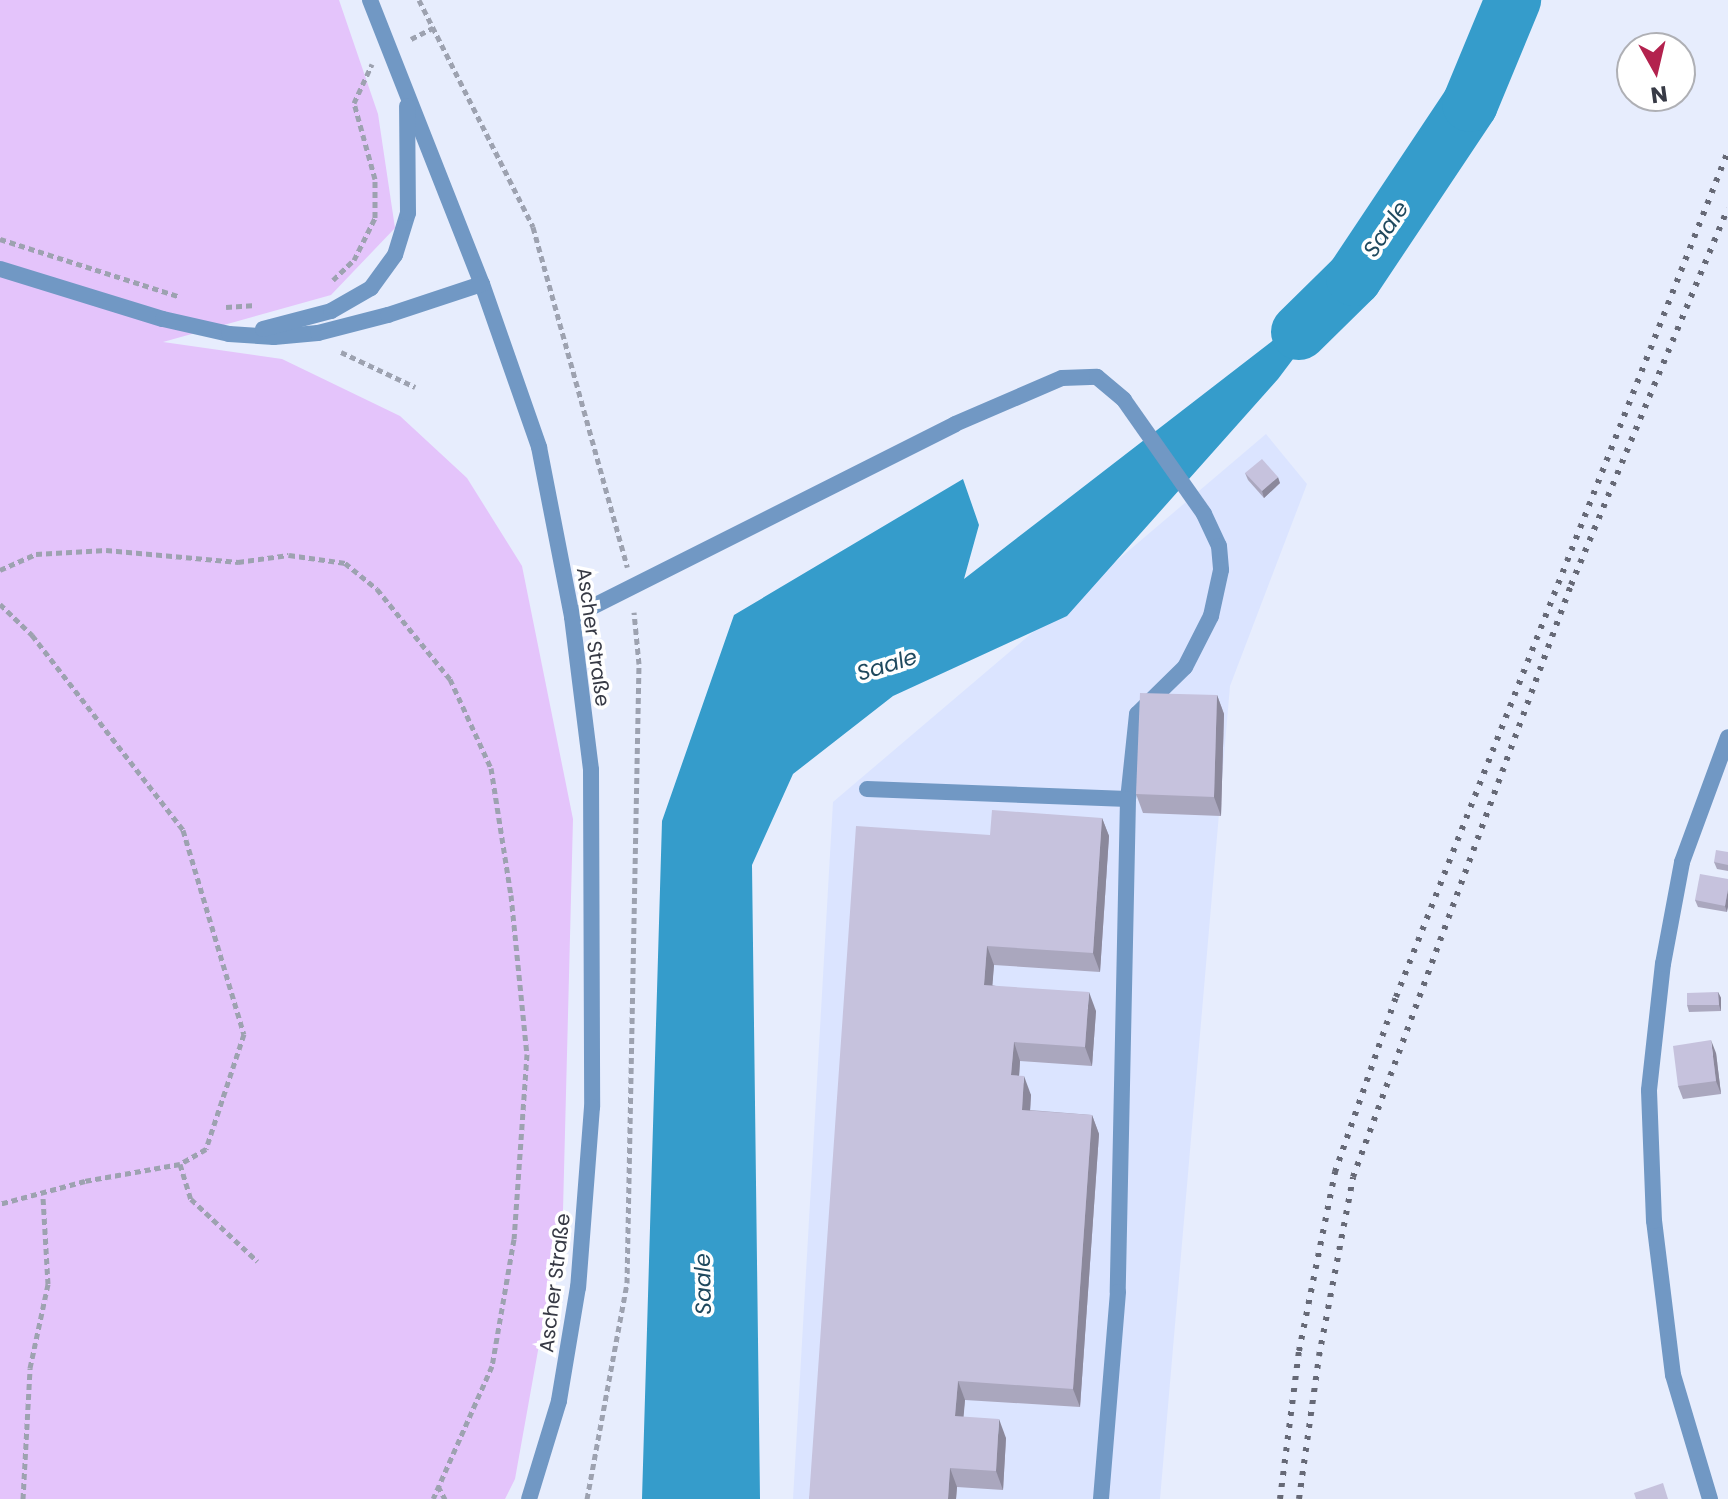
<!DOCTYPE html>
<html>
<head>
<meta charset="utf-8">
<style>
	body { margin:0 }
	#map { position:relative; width:1728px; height:1499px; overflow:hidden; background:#e7edfd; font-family:Poppins,sans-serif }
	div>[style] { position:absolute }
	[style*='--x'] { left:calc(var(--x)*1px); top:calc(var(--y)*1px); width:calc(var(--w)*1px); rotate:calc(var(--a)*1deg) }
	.built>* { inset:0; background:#dbe4ff }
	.green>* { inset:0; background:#e4c4fb }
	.water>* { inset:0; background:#359ccb }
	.river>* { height:56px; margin:-28px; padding:0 28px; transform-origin:28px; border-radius:28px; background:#359ccb }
	.path>* { height:5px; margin-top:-2.5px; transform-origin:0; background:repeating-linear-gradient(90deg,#9da2b0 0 6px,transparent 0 10px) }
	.service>* { height:16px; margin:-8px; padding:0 8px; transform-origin:8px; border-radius:8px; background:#7198c4 }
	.minor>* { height:16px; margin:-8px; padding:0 8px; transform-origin:8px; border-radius:8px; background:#7198c4 }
	.tertiary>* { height:16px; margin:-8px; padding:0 8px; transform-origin:8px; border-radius:8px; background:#7198c4 }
	.rail>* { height:6px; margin-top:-3px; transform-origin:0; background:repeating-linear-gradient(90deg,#666976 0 4px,transparent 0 12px) }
	.wall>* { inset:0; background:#aaa7be }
	.shaded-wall>* { inset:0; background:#8b889b }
	.building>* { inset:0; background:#c6c2dd }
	span { translate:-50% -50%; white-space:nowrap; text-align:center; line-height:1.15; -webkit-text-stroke:7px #fff; paint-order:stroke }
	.street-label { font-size:20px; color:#373a45 }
	.water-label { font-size:22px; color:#1f495e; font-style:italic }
	.north { position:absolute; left:1616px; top:32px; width:80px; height:80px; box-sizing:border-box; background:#fff; border:2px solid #afb0b5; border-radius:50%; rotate:172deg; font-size:22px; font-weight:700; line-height:32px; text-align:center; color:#373a45 }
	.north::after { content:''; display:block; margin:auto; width:28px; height:36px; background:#b3224e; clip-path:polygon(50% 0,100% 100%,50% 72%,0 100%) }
</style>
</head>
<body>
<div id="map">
	<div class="built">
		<i style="clip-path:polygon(1266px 434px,1307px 484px,1230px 686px,1160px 1499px,793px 1499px,833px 802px)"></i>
	</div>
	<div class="green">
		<i style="clip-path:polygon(0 0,339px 0,378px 114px,395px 228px,331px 295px,163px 342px,282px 359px,400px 416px,467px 478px,522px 566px,573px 819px,563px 1211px,515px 1479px,505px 1499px,0 1499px)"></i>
	</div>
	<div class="water">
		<i style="clip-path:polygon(1354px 278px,1278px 379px,1067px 616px,893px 696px,793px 774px,752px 865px,760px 1499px,642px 1499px,662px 821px,734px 615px,963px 479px,979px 525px,964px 579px)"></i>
	</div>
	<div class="river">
		<i style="--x:1299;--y:332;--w:77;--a:-44.5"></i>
		<i style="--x:1354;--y:278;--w:209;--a:-56.3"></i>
		<i style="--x:1470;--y:104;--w:113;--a:-67.5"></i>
	</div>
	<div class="path">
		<i style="--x:419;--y:0;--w:254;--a:63.3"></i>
		<i style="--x:533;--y:227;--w:353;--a:74.5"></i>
		<i style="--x:411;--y:39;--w:25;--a:-27"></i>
		<i style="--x:0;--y:239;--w:187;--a:17.8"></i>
		<i style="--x:333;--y:280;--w:29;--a:-44"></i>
		<i style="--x:354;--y:260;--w:47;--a:-63.4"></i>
		<i style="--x:375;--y:218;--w:39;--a:-90"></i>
		<i style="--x:375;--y:179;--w:79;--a:-105.4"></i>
		<i style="--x:354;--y:103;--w:43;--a:-65.2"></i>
		<i style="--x:226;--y:307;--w:30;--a:-4"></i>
		<i style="--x:341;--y:352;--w:82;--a:25.3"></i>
		<i style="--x:0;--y:570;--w:39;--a:-24"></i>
		<i style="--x:36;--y:554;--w:70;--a:-3.3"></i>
		<i style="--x:106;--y:550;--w:133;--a:5.2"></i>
		<i style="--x:238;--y:562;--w:51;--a:-7.8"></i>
		<i style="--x:289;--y:555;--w:57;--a:8.1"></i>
		<i style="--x:345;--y:563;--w:41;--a:39.1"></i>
		<i style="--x:377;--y:589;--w:116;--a:51"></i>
		<i style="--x:450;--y:679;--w:98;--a:65.3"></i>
		<i style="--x:491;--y:768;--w:129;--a:81.1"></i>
		<i style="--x:511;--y:895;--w:160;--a:84.3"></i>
		<i style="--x:527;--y:1054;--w:185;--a:94"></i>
		<i style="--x:514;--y:1239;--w:129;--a:99.8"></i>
		<i style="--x:492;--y:1366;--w:145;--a:113.9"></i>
		<i style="--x:0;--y:604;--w:45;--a:44.1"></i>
		<i style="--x:32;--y:635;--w:247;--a:52.2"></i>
		<i style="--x:183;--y:830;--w:213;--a:73.4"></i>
		<i style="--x:244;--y:1034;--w:121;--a:108.3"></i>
		<i style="--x:206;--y:1149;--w:30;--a:150"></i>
		<i style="--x:180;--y:1164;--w:97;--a:169.9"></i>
		<i style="--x:85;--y:1181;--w:88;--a:164.9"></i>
		<i style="--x:180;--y:1164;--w:37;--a:73"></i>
		<i style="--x:191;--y:1199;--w:91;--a:43.2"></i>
		<i style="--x:438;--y:1486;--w:15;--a:62"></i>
		<i style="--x:23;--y:1499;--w:131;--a:-86.9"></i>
		<i style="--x:30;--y:1368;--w:86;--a:-77.9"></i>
		<i style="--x:48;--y:1284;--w:88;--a:-93.3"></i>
		<i style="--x:587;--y:1499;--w:220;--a:-79.5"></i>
		<i style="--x:627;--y:1283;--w:619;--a:-88.89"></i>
		<i style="--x:639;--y:664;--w:52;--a:-95.5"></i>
	</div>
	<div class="service">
		<i style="--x:572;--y:617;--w:429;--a:-26.7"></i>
		<i style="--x:955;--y:424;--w:116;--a:-23.3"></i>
		<i style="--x:1062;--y:378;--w:35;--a:-2"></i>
		<i style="--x:1097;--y:377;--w:35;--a:40"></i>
		<i style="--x:1124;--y:400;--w:139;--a:54.9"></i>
		<i style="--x:1204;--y:514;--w:35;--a:65"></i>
		<i style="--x:1219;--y:546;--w:24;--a:85"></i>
		<i style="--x:1221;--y:570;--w:47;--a:102.3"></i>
		<i style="--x:1211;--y:616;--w:57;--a:117"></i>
		<i style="--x:1185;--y:667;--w:67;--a:135.6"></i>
		<i style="--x:1137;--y:714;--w:85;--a:96"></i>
		<i style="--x:867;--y:789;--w:261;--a:2.2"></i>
		<i style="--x:1128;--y:799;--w:493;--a:91.2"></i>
		<i style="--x:1118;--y:1292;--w:208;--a:94.7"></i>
	</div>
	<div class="minor">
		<i style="--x:1710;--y:1499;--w:129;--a:-106.6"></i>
		<i style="--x:1673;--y:1375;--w:155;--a:-97"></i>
		<i style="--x:1654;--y:1221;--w:131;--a:-92.2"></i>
		<i style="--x:1649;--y:1090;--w:127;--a:-83.7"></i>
		<i style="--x:1663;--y:964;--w:104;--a:-79.4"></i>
		<i style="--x:1682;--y:862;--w:133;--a:-69.8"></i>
	</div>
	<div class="tertiary">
		<i style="--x:370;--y:0;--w:305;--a:68.5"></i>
		<i style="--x:482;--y:284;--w:173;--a:70.7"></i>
		<i style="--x:539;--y:447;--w:173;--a:79"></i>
		<i style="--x:572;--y:617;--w:154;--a:82.9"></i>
		<i style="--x:591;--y:770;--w:337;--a:89.8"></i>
		<i style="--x:592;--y:1107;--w:181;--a:94.4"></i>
		<i style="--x:578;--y:1287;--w:116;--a:99.5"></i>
		<i style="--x:559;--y:1401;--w:102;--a:107"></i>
		<i style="--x:0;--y:269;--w:170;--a:17.1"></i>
		<i style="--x:163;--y:319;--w:68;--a:12.8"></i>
		<i style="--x:229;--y:334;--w:45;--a:3.8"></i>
		<i style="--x:274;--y:337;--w:44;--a:-5.2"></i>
		<i style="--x:318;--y:333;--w:72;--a:-14.4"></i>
		<i style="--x:388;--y:315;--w:99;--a:-18.3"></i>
		<i style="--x:263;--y:329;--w:70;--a:-14.8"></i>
		<i style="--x:331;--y:311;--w:46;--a:-29.9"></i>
		<i style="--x:371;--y:288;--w:41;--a:-54"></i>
		<i style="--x:395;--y:255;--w:44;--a:-72.8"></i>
		<i style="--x:408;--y:213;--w:107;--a:-90.5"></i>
	</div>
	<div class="rail">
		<i style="--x:1280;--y:1499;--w:149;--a:-82.7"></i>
		<i style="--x:1299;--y:1351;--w:183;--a:-78.6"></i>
		<i style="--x:1335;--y:1172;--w:185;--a:-70.8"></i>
		<i style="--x:1396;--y:997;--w:909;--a:-68.57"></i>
		<i style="--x:1299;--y:1499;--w:144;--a:-82"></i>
		<i style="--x:1319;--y:1356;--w:182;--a:-79.2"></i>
		<i style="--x:1353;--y:1177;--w:631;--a:-69.78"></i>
		<i style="--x:1571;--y:585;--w:408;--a:-67.4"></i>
	</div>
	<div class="wall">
		<i style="clip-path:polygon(1245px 473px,1280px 483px,1264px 498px,1248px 480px)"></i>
		<i style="clip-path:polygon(1217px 695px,1224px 714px,1221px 816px,1143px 813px,1136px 794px)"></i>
		<i style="clip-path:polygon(1102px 818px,1109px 836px,1100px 972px,994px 965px,992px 985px,1096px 1011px,1092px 1066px,1020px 1061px,1019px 1076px,1031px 1095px,1030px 1110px,1092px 1115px,1099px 1134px,1080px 1407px,965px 1400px,963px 1417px,1006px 1438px,1003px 1490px,957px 1487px,956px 1499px,809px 1499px,990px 835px)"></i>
		<i style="clip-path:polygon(1728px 852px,1728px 871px,1717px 869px,1714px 862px)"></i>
		<i style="clip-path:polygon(1728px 879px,1727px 912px,1698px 907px,1695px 900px)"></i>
		<i style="clip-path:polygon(1718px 992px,1721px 998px,1721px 1011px,1689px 1012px,1687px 1005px)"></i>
		<i style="clip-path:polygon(1716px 1053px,1721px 1094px,1683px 1099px,1678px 1086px)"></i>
	</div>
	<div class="shaded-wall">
		<i style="clip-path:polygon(1278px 477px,1280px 483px,1264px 498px,1262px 491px)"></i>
		<i style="clip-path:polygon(1217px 695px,1224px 714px,1221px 816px,1214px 797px)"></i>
		<i style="clip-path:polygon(1102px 818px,1109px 836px,1100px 972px,1093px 953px)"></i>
		<i style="clip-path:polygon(1728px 889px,1728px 907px,1727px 912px,1725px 906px)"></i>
		<i style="clip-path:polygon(987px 946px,994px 965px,991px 1004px,984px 985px)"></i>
		<i style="clip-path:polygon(1089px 992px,1096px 1011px,1092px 1066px,1085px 1047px)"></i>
		<i style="clip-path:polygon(1718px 992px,1721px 998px,1721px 1011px,1719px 1005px)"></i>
		<i style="clip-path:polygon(1711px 1040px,1716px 1053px,1721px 1094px,1716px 1081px)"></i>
		<i style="clip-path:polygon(1014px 1042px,1020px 1061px,1018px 1094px,1011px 1075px)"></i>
		<i style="clip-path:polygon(1024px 1076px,1031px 1095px,1029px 1129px,1022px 1110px)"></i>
		<i style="clip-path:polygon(1092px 1115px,1099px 1134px,1080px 1407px,1073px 1389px)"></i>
		<i style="clip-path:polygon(958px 1381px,965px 1400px,962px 1435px,955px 1416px)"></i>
		<i style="clip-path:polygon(999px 1419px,1006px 1438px,1003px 1490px,996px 1471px)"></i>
		<i style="clip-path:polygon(950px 1468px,957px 1487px,956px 1499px,948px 1499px)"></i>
	</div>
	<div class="building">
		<i style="clip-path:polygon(1262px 459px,1278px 477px,1262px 491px,1245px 473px)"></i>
		<i style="clip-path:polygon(1140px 693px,1217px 695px,1214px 797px,1136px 794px)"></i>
		<i style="clip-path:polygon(992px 810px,1102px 818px,1093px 953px,987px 946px,984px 985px,1089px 992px,1085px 1047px,1014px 1042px,1011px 1075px,1024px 1076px,1022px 1110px,1092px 1115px,1073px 1389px,958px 1381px,955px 1416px,999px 1419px,996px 1471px,950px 1468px,948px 1499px,809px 1499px,856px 826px,990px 835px)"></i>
		<i style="clip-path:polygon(1716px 850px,1728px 852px,1728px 865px,1714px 862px)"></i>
		<i style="clip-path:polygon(1700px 874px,1728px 879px,1728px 889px,1725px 906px,1695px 900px)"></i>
		<i style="clip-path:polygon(1718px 992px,1719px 1005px,1687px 1005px,1687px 993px)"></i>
		<i style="clip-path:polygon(1711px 1040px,1716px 1081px,1678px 1086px,1673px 1046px)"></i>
		<i style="clip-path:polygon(1663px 1483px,1668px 1499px,1636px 1499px,1634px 1493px)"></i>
	</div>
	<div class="street-label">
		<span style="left:593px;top:637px;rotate:82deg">Ascher Straße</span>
		<span style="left:555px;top:1283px;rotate:-83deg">Ascher Straße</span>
	</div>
	<div class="water-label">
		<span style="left:1386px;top:229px;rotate:-56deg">Saale</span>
		<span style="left:887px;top:665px;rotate:-17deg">Saale</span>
		<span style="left:703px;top:1284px;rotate:-91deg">Saale</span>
	</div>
	<div class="north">N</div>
</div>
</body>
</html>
